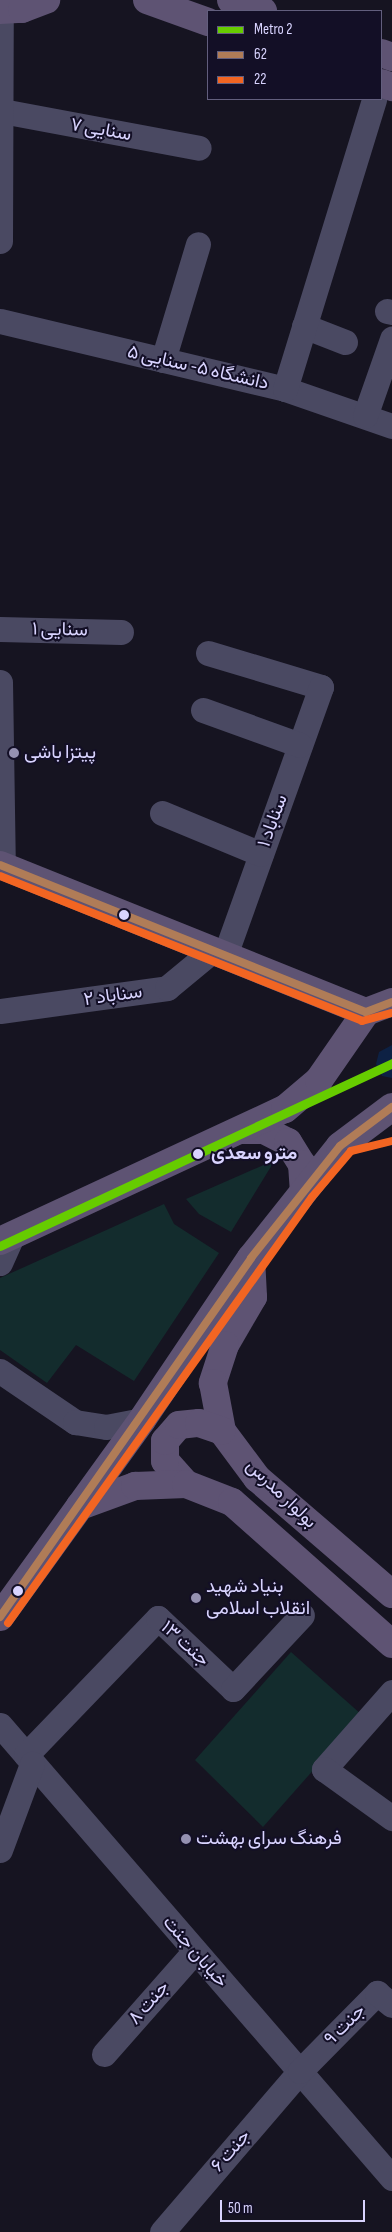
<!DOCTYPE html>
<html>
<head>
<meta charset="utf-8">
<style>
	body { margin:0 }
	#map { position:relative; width:392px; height:2232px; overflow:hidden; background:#161421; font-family:"Sofia Sans Condensed",Vazirmatn,sans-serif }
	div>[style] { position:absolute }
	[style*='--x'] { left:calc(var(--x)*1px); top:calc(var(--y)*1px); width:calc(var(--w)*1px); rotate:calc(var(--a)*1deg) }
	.green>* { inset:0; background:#132c2d }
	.water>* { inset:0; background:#0d2144 }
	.minor>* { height:25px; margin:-12.5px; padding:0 12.5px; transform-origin:12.5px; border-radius:12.5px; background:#4a4962 }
	.major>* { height:28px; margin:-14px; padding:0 14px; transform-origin:14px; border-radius:14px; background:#5e5373 }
	.bus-1>* { height:8px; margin:-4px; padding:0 4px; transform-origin:4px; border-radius:4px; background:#b07c57 }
	.bus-2>* { height:8px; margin:-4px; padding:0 4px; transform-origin:4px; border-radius:4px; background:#f26522 }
	.metro-1>* { height:9px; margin:-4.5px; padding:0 4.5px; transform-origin:4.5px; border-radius:4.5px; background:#6c0 }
	.dots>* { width:14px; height:14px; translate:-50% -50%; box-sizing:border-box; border:2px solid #130f26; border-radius:50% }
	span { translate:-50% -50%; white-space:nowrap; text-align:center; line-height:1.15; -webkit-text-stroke:4px #130f26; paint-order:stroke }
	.street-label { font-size:19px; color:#d9d4ff }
	.poi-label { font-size:19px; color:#d9d4ff }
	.left { translate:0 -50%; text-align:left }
	.stop-label { font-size:19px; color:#d9d4ff; font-weight:700 }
	.legend { position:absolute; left:207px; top:10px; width:175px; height:90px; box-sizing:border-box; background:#130f26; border:1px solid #625e7d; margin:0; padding:6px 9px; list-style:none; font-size:15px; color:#d9d4ff }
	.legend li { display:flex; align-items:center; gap:10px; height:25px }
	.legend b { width:25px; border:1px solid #625e7d }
	.scale { position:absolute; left:220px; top:2200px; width:145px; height:22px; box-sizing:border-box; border:2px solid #d9d4ff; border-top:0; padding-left:6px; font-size:15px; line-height:18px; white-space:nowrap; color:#d9d4ff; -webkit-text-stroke:4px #130f26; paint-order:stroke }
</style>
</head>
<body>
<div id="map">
	<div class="green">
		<i style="clip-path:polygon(275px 1160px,231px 1232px,199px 1214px,186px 1199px)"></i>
		<i style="clip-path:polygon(164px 1204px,174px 1224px,219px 1253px,134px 1381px,76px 1345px,47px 1383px,0 1350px,0 1278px)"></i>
		<i style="clip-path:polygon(291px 1652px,362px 1715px,263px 1827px,195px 1760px)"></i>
	</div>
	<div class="water">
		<i style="clip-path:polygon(392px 1045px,392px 1078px,382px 1076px,376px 1064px,379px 1052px)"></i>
	</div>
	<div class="minor">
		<i style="--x:2;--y:111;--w:200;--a:10.6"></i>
		<i style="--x:0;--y:241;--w:231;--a:-89.8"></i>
		<i style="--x:387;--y:311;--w:5;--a:11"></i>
		<i style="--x:0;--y:321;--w:293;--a:13.4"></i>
		<i style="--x:285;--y:389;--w:113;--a:19.1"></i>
		<i style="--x:304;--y:326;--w:44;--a:21.3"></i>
		<i style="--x:163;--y:360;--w:121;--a:-73.2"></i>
		<i style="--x:285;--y:389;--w:303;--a:-72.9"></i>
		<i style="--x:365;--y:416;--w:82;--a:-70.7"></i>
		<i style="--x:0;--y:629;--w:121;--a:1.4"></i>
		<i style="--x:208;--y:653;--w:118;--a:16.7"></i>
		<i style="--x:321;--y:687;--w:285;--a:109.7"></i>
		<i style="--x:0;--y:682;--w:184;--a:89.1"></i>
		<i style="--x:203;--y:710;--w:103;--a:19.8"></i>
		<i style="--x:162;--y:813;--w:107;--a:22.5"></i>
		<i style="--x:0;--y:1011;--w:169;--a:-7.8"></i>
		<i style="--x:167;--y:988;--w:60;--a:-39.6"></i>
		<i style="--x:0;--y:1263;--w:30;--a:-66"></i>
		<i style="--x:0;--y:1371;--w:91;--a:34.2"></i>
		<i style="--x:75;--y:1422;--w:31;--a:9"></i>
		<i style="--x:106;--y:1427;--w:37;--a:-11"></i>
		<i style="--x:392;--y:1692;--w:103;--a:131.4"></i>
		<i style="--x:324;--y:1769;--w:84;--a:35.8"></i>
		<i style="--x:0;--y:1725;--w:599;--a:49.13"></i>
		<i style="--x:26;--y:1755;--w:190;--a:-46.1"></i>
		<i style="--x:158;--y:1618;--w:103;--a:43.4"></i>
		<i style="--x:233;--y:1689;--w:101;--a:-47"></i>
		<i style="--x:0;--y:1850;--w:92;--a:-69.6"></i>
		<i style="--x:104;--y:2054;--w:136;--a:-48.6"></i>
		<i style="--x:162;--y:2232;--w:212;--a:-49.4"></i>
		<i style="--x:300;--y:2071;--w:110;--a:-45.4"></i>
		<i style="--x:377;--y:1993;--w:19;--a:39"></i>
	</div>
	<div class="major">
		<i style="--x:147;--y:0;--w:65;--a:19.8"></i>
		<i style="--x:231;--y:0;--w:34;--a:19"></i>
		<i style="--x:0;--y:10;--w:22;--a:-3"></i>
		<i style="--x:22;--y:9;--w:26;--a:-21"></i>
		<i style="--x:381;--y:53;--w:12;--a:20"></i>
		<i style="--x:381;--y:83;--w:12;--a:20"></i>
		<i style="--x:0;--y:865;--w:394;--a:21.9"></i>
		<i style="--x:241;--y:1130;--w:23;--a:0"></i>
		<i style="--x:264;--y:1130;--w:27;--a:27"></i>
		<i style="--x:288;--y:1142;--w:26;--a:58"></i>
		<i style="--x:302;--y:1164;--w:27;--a:86"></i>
		<i style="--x:0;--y:1241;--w:314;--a:-24.9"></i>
		<i style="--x:285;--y:1109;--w:45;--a:-40.5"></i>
		<i style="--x:319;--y:1080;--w:83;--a:-55.3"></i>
		<i style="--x:366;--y:1012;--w:28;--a:-21"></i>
		<i style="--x:251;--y:1258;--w:39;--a:87"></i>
		<i style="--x:253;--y:1297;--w:56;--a:120.3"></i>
		<i style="--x:225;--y:1345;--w:40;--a:108"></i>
		<i style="--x:213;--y:1383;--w:49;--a:79.4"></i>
		<i style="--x:222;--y:1431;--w:59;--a:53.3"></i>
		<i style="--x:257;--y:1478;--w:178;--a:40.7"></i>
		<i style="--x:186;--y:1484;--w:31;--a:-132"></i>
		<i style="--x:165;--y:1461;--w:20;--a:-90"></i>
		<i style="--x:165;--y:1441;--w:21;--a:-49"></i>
		<i style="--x:179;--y:1425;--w:20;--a:-6"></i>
		<i style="--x:199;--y:1423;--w:24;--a:19"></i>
		<i style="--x:80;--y:1506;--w:59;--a:-20"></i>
		<i style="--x:135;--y:1486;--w:51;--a:-2.2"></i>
		<i style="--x:186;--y:1484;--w:49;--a:21.4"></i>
		<i style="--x:232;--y:1502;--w:214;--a:41.6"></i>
		<i style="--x:0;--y:1617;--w:243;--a:-54.2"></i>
		<i style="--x:142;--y:1420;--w:195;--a:-56.1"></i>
		<i style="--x:251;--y:1258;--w:143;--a:-51.5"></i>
		<i style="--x:340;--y:1146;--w:65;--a:-36.9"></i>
	</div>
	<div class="bus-1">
		<i style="--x:0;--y:865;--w:394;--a:21.9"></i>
		<i style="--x:366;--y:1012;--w:28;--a:-21"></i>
		<i style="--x:0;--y:1617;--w:438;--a:-55"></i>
		<i style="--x:251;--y:1258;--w:143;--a:-51.5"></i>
		<i style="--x:340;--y:1146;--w:65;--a:-36.9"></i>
	</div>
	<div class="bus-2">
		<i style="--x:0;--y:876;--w:390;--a:21.8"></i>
		<i style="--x:362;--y:1021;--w:31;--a:-15"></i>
		<i style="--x:8;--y:1623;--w:523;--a:-54.49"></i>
		<i style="--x:312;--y:1197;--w:60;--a:-49.7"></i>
		<i style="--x:351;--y:1151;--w:42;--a:-13.7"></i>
	</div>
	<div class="metro-1">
		<i style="--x:0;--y:1246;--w:433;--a:-25"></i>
	</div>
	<div class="dots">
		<i style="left:14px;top:753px;background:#9591b1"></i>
		<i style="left:124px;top:915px;background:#d9d4ff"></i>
		<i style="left:198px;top:1154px;background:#d9d4ff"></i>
		<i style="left:18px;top:1591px;background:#d9d4ff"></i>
		<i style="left:196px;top:1598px;background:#9591b1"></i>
		<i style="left:186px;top:1839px;background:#9591b1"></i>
	</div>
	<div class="street-label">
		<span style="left:101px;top:130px;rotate:10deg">سنایی ۷</span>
		<span style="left:198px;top:368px;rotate:13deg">دانشگاه ۵- سنایی ۵</span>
		<span style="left:60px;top:630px;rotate:1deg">سنایی ۱</span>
		<span style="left:273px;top:821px;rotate:-70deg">سناباد ۱</span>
		<span style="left:113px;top:996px;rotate:-8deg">سناباد ۲</span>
		<span style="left:281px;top:1494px;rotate:44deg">بولوار مدرس</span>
		<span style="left:185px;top:1644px;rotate:42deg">جنت ۱۳</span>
		<span style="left:195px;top:1952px;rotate:49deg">خیابان جنت</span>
		<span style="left:149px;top:2003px;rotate:-49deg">جنت ۸</span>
		<span style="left:345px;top:2025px;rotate:-45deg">جنت ۹</span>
		<span style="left:231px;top:2151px;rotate:-49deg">جنت ۶</span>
	</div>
	<div class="poi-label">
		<span class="left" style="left:24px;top:753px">پیتزا باشی</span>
		<span class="left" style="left:206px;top:1598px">بنیاد شهید<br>انقلاب اسلامی</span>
		<span class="left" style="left:196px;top:1839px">فرهنگ سرای بهشت</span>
	</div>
	<div class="stop-label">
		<span class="left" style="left:211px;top:1154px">مترو سعدی</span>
	</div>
	<ul class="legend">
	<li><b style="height:6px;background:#6c0"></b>Metro 2</li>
	<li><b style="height:6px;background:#b07c57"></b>62</li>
	<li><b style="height:6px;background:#f26522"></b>22</li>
	</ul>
	<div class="scale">50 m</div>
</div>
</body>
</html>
